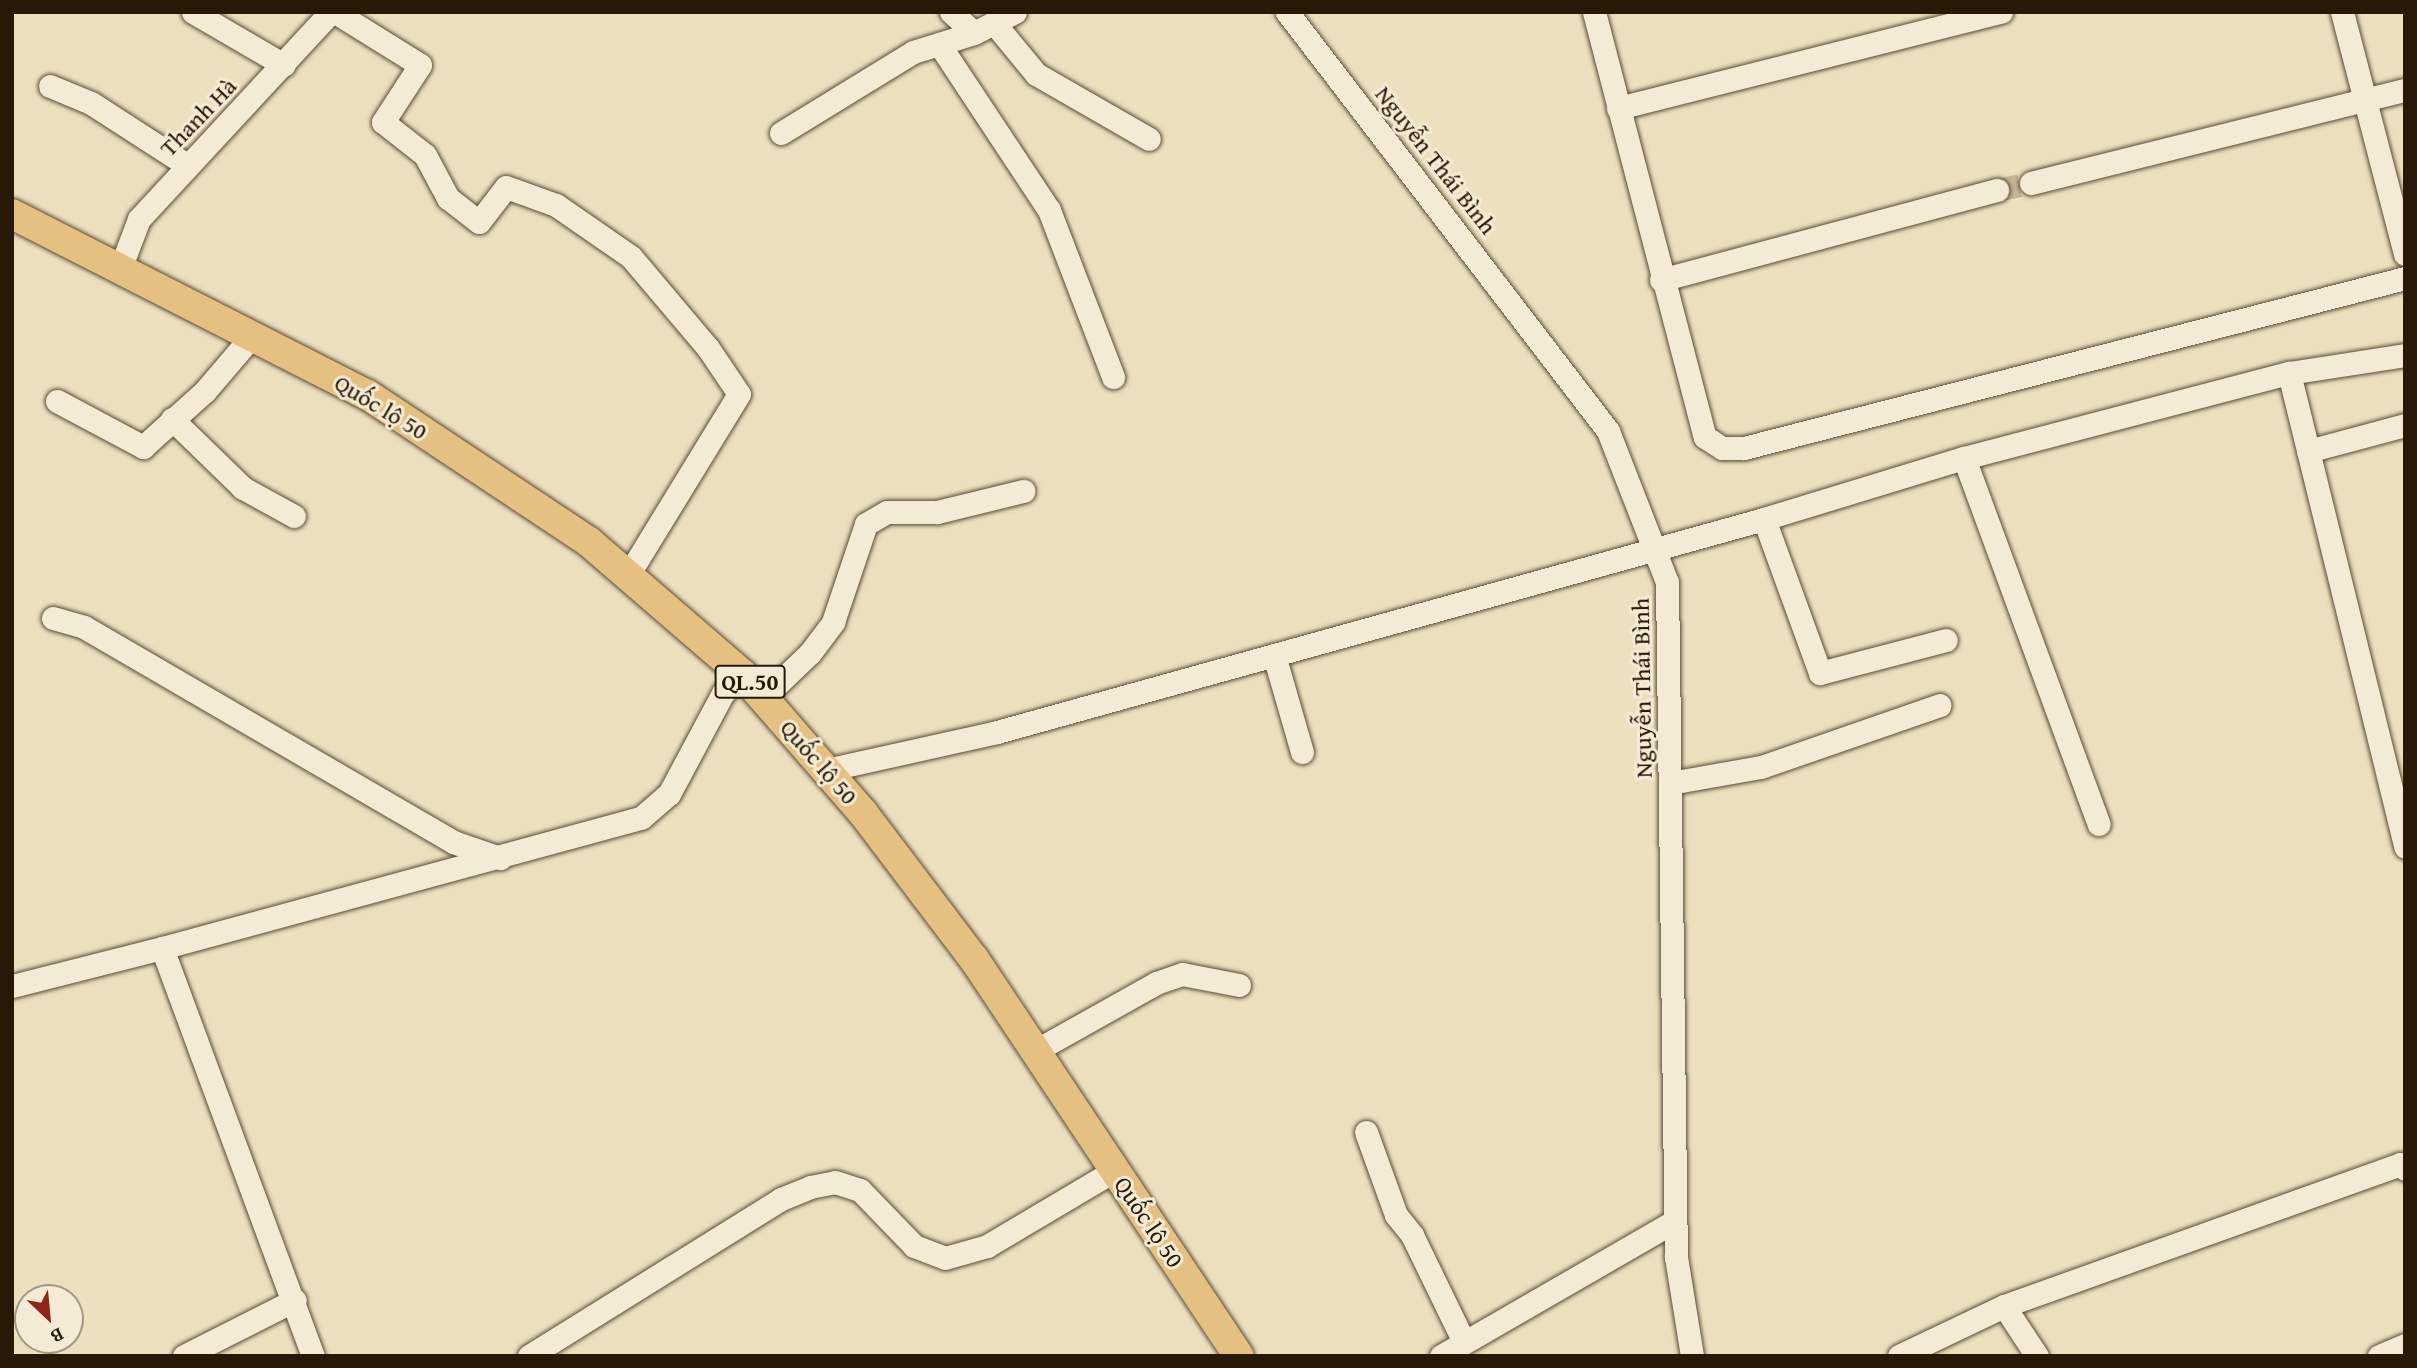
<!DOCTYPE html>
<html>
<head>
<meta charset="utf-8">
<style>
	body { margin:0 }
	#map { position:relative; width:2417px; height:1368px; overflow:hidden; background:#ede0bf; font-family:"Gentium Book Plus",serif }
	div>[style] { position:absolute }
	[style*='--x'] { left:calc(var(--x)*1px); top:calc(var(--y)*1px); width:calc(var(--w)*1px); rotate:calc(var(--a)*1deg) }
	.minor-tunnel>* { height:23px; margin-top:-11.5px; transform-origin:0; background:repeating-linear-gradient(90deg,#c5b89a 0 23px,transparent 0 34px) }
	.roads { filter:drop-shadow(0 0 2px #584b35) drop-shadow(0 0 2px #584b35) }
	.minor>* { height:23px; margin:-11.5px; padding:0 11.5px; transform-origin:11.5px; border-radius:11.5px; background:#f3ebd5 }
	.major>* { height:30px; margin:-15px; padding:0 15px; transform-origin:15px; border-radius:15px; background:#e6c080 }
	span { translate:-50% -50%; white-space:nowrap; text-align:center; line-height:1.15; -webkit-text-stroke:6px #f3ebd5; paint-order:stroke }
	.shield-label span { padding:2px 5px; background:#f3ebd5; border:2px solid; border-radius:5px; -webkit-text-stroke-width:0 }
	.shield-label { font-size:23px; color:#271907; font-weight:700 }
	.street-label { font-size:24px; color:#271907 }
	.frame { position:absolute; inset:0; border:14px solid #271907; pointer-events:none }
	.north { position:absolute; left:14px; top:1284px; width:70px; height:70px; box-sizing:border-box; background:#f3ebd5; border:2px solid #a19783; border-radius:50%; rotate:154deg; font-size:19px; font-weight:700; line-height:28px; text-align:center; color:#271907 }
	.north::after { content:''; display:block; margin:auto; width:24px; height:32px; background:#8f2418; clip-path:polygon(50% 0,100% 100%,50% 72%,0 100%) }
</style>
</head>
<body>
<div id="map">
	<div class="minor-tunnel">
		<i style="--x:1997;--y:190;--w:35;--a:-12"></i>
	</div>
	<div class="roads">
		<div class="minor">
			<i style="--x:193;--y:12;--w:105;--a:30.2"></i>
			<i style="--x:335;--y:12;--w:100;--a:31.9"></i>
			<i style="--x:420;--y:65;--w:68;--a:123"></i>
			<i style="--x:383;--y:122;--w:53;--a:38.2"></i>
			<i style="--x:425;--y:155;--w:49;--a:61.9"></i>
			<i style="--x:448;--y:198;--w:39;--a:38"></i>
			<i style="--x:479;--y:222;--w:44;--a:-52.4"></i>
			<i style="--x:506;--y:187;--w:53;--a:19.8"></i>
			<i style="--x:556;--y:205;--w:91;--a:34.7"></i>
			<i style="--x:631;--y:257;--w:119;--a:49.8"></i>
			<i style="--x:708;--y:348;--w:55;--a:56"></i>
			<i style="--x:739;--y:394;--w:212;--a:121.5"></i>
			<i style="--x:951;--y:12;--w:31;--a:42"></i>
			<i style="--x:1287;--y:12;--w:528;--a:52.54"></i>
			<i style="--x:1608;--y:431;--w:162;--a:68.7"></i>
			<i style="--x:1667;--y:582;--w:675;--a:89.24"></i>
			<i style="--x:1676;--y:1257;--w:100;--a:80.8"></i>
			<i style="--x:1594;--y:12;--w:439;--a:75.4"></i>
			<i style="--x:1705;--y:437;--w:20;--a:33"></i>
			<i style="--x:1722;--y:448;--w:22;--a:0"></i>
			<i style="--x:1744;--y:448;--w:683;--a:-14.42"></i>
			<i style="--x:2342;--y:12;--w:250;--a:75.4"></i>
			<i style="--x:994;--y:23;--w:66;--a:50.5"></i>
			<i style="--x:1036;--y:74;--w:130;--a:29.9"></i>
			<i style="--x:939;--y:44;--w:199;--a:56.5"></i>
			<i style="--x:1049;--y:210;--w:179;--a:69"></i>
			<i style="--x:50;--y:86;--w:44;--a:22.5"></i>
			<i style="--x:91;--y:103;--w:114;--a:32.9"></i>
			<i style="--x:1618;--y:108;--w:395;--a:-14.1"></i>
			<i style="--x:781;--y:133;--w:155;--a:-31.5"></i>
			<i style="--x:913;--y:52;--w:64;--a:-17.3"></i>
			<i style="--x:974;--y:33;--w:46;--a:-27.1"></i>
			<i style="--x:2031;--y:183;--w:385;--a:-14"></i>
			<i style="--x:120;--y:269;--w:53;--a:-69.2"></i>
			<i style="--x:139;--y:219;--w:282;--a:-47.2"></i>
			<i style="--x:1661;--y:280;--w:348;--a:-15"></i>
			<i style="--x:2289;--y:373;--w:488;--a:76.2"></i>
			<i style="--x:57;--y:401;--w:98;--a:28.1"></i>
			<i style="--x:143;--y:447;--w:84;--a:-42.1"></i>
			<i style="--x:205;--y:391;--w:72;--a:-49.5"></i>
			<i style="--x:172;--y:419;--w:99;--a:44.2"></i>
			<i style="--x:243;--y:488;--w:58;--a:28.8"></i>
			<i style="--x:2308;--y:451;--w:100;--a:-15"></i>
			<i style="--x:1964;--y:458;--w:390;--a:69.8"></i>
			<i style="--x:1764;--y:519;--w:164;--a:70"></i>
			<i style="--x:1820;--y:673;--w:130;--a:-14.7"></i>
			<i style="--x:53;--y:618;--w:32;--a:16"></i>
			<i style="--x:84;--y:627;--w:427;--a:30.2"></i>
			<i style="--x:453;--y:842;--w:50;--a:18.8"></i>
			<i style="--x:1274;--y:655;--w:101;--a:73.9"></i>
			<i style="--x:763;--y:698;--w:65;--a:-43.8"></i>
			<i style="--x:810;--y:653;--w:39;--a:-53"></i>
			<i style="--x:833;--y:622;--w:103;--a:-71.4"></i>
			<i style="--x:866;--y:524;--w:24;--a:-30"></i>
			<i style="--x:887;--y:512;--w:50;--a:0"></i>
			<i style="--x:937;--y:512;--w:89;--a:-13.7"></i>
			<i style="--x:826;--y:770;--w:175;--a:-12.5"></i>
			<i style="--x:997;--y:732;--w:796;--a:-15.52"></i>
			<i style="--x:1764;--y:519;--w:209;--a:-17"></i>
			<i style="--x:1964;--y:458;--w:336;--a:-14.7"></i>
			<i style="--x:2289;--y:373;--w:117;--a:-8.8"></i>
			<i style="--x:1670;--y:783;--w:92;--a:-10"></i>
			<i style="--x:1761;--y:767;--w:189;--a:-19.1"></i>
			<i style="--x:162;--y:948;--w:496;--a:-15.2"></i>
			<i style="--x:641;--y:818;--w:37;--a:-41"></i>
			<i style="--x:669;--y:794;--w:115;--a:-61.9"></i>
			<i style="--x:723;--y:693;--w:27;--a:-42"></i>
			<i style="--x:12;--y:986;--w:155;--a:-14.2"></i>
			<i style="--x:162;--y:948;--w:435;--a:69.7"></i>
			<i style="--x:1035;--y:1051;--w:139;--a:-29.3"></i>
			<i style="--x:1156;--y:983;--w:28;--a:-19"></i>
			<i style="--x:1182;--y:974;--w:58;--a:10.9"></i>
			<i style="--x:1366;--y:1132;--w:88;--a:70.1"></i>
			<i style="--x:1396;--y:1215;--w:26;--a:51"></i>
			<i style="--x:1412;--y:1235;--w:117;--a:64.1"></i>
			<i style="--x:2004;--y:1306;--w:60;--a:56.6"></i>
			<i style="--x:184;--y:1356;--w:124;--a:-26.8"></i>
			<i style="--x:529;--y:1356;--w:297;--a:-31.9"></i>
			<i style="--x:781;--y:1199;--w:31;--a:-22"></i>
			<i style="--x:810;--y:1187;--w:25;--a:-11"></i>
			<i style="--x:835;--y:1182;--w:26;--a:18"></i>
			<i style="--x:860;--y:1190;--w:78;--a:46"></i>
			<i style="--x:914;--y:1246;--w:33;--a:21"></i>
			<i style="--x:945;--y:1258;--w:44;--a:-15.9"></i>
			<i style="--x:987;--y:1246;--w:149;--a:-30.7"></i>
			<i style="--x:1441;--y:1356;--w:270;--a:-30"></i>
			<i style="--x:1899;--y:1356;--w:116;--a:-25.5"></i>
			<i style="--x:2004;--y:1306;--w:421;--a:-19.7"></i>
			<i style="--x:2400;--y:1164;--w:7;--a:45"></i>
			<i style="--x:2379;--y:1356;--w:28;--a:-23"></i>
		</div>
		<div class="major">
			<i style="--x:12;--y:214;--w:399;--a:27"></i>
			<i style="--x:368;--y:395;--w:265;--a:33.6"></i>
			<i style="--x:589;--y:542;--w:203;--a:40.8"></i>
			<i style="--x:743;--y:675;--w:183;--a:49"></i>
			<i style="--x:863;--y:813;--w:183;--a:52.8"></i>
			<i style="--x:974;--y:959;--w:477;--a:56.3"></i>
		</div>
	</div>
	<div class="shield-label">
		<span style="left:750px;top:682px">QL.50</span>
	</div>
	<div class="street-label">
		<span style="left:198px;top:117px;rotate:-46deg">Thanh Hà</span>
		<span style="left:1436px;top:160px;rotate:52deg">Nguyễn Thái Bình</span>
		<span style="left:381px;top:407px;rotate:31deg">Quốc lộ 50</span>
		<span style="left:1642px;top:688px;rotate:-91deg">Nguyễn Thái Bình</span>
		<span style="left:819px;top:762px;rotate:49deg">Quốc lộ 50</span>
		<span style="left:1149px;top:1222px;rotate:56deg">Quốc lộ 50</span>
	</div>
	<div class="frame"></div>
	<div class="north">B</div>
</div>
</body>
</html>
